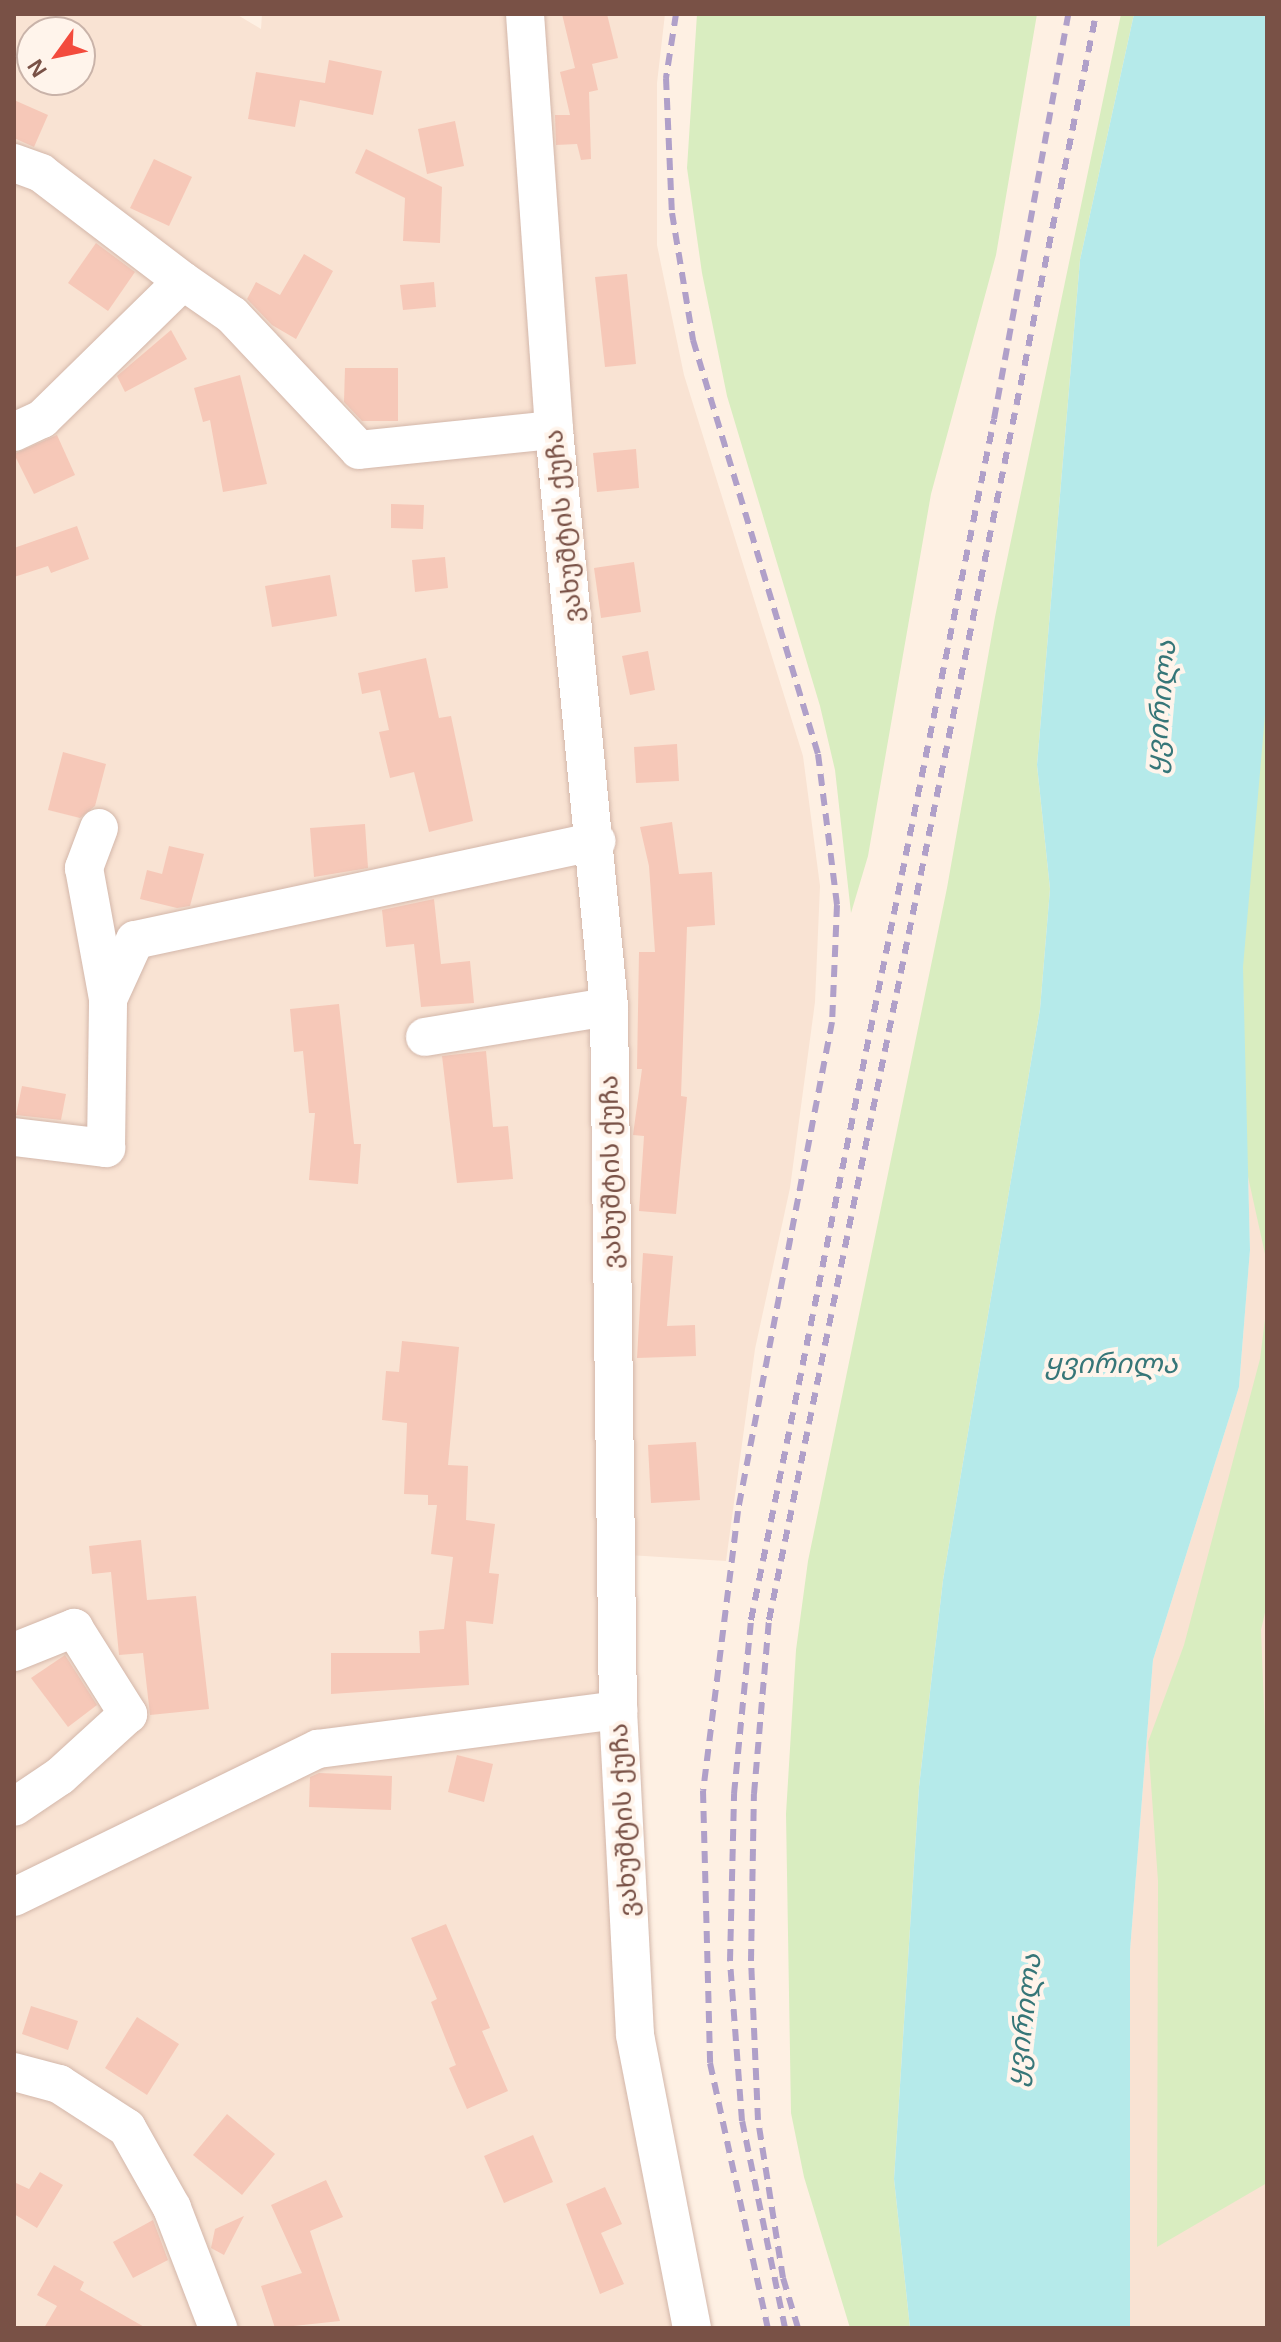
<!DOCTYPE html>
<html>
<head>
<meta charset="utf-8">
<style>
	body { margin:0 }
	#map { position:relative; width:1281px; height:2342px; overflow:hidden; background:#fef0e3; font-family:Helvetica,"Noto Sans Georgian",sans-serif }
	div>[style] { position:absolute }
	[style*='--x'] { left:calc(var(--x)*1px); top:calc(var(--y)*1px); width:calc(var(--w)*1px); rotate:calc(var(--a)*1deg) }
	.residential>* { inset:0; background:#f9e3d3 }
	.green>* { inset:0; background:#d9edc0 }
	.water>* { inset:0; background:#b5eaea }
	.building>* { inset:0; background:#f6c8b8 }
	.roads { filter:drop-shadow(0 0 2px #d3b7aa) drop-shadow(0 0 2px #d3b7aa) }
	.minor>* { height:38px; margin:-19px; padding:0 19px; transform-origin:19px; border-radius:19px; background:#fff }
	.rail>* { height:6px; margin-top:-3px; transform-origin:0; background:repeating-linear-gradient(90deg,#b0a0c9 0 12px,transparent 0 20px) }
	span { translate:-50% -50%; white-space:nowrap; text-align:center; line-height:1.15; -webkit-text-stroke:8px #fff4eb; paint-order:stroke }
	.street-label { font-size:26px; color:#795146 }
	.water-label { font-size:28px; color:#367678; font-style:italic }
	.frame { position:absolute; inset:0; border:16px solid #795146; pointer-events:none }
	.north { position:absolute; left:16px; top:16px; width:80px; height:80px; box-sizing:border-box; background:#fff4eb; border:2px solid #c9b3a9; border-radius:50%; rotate:237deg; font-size:22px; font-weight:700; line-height:32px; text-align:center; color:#795146 }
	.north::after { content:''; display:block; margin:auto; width:28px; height:36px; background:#f34b3d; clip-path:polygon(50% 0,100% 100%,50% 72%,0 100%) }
</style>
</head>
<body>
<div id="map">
	<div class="residential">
		<i style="clip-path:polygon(evenodd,14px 14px,236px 14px,261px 29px,262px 14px,514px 14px,586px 878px,600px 1678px,630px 2072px,674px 2328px,14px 2328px,14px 14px,32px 32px,80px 32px,80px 80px,32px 80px,32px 32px)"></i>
		<i style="clip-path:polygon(534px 14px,665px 14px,657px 83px,657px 245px,684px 375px,803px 756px,820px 886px,815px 1002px,790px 1188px,755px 1349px,726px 1561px,628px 1555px)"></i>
		<i style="clip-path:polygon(1267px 692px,1267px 2328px,1130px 2328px,1130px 1951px,1153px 1660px,1239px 1387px,1250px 1250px,1243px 967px)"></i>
	</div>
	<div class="green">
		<i style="clip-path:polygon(697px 14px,1037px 14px,996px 255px,931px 494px,868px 856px,851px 913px,835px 770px,820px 706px,727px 396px,702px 273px,687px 168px)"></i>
		<i style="clip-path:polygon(1121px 14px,1134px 14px,1080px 260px,1037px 765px,1050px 889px,1040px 1009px,943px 1580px,919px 1787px,894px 2179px,910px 2328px,850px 2328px,804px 2177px,791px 2113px,786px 1814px,796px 1650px,808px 1561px,947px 888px,995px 617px)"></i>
		<i style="clip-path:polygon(1267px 202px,1267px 1263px,1243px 1154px,1244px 1013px,1232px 749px)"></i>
		<i style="clip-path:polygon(1267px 1303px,1267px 1604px,1261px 1630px,1267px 1782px,1267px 2183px,1157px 2247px,1158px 1881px,1148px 1742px,1184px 1645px,1260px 1359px)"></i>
	</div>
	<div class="water">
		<i style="clip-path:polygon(1134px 14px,1267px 14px,1267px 692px,1243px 967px,1250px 1250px,1239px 1387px,1153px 1660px,1130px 1951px,1130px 2328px,910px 2328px,894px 2179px,919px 1787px,943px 1580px,1040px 1009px,1050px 889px,1037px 765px,1080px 260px)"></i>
	</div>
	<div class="building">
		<i style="clip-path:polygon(562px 14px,607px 14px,618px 58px,592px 64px,598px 90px,589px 92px,591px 159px,581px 160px,577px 144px,556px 145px,555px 115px,570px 115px,560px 72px,575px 68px)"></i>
		<i style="clip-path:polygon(329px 60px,382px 71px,373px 115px,300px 100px,295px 127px,248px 119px,256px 72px,325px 83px)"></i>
		<i style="clip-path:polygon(14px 100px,48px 115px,34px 147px,14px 138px)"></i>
		<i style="clip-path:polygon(455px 121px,464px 166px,427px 174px,418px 129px)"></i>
		<i style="clip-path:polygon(366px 149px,442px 187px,440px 243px,403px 241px,405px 198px,355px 173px)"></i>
		<i style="clip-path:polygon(154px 159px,192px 177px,169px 226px,130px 208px)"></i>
		<i style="clip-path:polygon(96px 243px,135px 272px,108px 311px,68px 283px)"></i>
		<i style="clip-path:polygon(304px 254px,333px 271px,296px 339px,272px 325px,247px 299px,256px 282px,280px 295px)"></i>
		<i style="clip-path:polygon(627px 274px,636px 364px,605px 367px,595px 277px)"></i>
		<i style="clip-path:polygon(434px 282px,436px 307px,403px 310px,400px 285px)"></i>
		<i style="clip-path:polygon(171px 330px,187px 359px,125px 392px,117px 376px)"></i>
		<i style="clip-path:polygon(345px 368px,398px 368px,398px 421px,362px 421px,344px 402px)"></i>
		<i style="clip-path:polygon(240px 375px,267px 484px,223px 492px,210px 420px,203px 422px,194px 388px)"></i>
		<i style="clip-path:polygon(57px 435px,75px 475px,34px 494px,14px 454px)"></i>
		<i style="clip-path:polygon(636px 449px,639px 488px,597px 492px,593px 453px)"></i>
		<i style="clip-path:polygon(391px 504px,424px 505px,423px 529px,391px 528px)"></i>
		<i style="clip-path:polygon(77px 526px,89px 559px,51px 573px,48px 566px,14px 577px,14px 548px)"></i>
		<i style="clip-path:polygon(445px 557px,448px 588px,415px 592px,412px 560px)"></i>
		<i style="clip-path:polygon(634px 562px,641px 612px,601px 618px,594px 568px)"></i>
		<i style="clip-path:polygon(330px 575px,337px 616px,272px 627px,265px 586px)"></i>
		<i style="clip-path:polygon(648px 651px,655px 690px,630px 695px,622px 656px)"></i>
		<i style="clip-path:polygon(426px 658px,439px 718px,451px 716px,473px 821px,429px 832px,414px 772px,390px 778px,379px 732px,389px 730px,380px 690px,362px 694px,358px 673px)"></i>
		<i style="clip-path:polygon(677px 744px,679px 781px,636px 783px,634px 747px)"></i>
		<i style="clip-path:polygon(63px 752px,106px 764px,95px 806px,80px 818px,48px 810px)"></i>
		<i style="clip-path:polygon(672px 822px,679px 874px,712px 872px,715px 925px,687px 927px,681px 1096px,687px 1097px,676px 1214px,639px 1211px,644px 1136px,633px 1135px,642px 1069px,637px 1069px,639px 952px,655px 952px,649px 866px,640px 827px)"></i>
		<i style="clip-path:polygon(365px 824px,368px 868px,314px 877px,310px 828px)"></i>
		<i style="clip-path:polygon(169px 846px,204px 854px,190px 906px,177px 908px,140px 899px,147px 870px,162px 874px)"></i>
		<i style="clip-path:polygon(434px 899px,441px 964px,470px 961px,474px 1003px,421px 1007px,414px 944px,386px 947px,382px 910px)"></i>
		<i style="clip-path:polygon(339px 1004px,354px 1144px,361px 1144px,358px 1184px,309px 1180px,315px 1113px,309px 1113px,303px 1051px,294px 1052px,290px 1009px)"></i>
		<i style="clip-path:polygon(486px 1051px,493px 1127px,508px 1126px,513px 1179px,457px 1183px,442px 1056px)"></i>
		<i style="clip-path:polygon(22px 1086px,66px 1094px,61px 1120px,16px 1115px)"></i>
		<i style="clip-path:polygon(643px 1253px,673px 1256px,667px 1326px,695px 1325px,696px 1356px,637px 1358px)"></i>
		<i style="clip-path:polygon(402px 1341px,459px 1347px,448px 1465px,468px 1466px,466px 1520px,495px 1524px,489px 1573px,499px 1574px,493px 1624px,466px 1621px,469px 1685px,331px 1694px,331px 1653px,420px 1653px,419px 1631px,444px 1629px,453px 1557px,431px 1554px,437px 1505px,428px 1505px,428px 1495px,404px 1494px,407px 1423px,382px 1420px,386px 1371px,399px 1372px)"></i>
		<i style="clip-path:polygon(696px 1442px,700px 1500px,651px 1503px,648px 1445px)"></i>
		<i style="clip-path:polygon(141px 1540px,147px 1600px,196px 1596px,209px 1709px,150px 1715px,143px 1653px,119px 1655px,111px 1572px,92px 1574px,89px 1546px)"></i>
		<i style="clip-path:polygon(65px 1655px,97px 1705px,68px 1727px,31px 1678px)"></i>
		<i style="clip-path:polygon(457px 1755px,493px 1764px,484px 1802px,448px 1792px)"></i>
		<i style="clip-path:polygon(319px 1773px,392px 1776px,391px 1810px,309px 1807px,310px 1777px)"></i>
		<i style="clip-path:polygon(446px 1924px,490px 2028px,482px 2031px,508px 2091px,467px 2109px,449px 2068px,456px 2065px,431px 2002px,437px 1999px,411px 1938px)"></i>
		<i style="clip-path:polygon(31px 2006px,78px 2021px,68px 2050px,22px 2034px)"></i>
		<i style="clip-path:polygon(137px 2017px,179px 2044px,147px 2095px,105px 2068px)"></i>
		<i style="clip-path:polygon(227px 2114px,275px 2154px,242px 2195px,193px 2155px)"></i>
		<i style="clip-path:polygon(533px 2135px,553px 2182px,504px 2203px,484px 2156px)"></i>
		<i style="clip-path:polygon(40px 2172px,63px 2185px,37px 2228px,14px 2214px,14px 2182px,29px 2189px)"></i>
		<i style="clip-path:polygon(326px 2180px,343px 2217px,310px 2231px,340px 2321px,275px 2328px,261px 2286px,302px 2273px,271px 2205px)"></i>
		<i style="clip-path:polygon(605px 2187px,622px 2224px,601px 2233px,624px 2284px,600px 2294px,566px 2204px)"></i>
		<i style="clip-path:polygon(244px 2216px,224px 2255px,211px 2248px,215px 2229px)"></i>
		<i style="clip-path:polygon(153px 2220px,168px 2260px,133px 2278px,113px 2242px)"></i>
		<i style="clip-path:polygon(54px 2265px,84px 2282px,80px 2290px,146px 2328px,44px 2328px,57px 2306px,37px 2295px)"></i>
	</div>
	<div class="roads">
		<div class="minor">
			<i style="--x:525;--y:14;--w:417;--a:86"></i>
			<i style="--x:554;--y:430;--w:580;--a:84.55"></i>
			<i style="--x:609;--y:1007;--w:703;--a:89.27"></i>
			<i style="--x:618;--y:1710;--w:325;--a:87"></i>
			<i style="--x:635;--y:2035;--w:298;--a:79"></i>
			<i style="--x:14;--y:163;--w:29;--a:20"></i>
			<i style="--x:41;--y:173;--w:178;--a:37.3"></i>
			<i style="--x:14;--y:432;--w:31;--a:-25"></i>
			<i style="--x:42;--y:419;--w:197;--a:-44.4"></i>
			<i style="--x:183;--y:281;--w:60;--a:34.8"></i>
			<i style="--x:232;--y:315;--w:185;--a:46.7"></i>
			<i style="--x:359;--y:450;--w:196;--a:-5.9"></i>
			<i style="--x:99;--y:828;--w:43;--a:110.6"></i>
			<i style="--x:84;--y:868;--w:133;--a:79.6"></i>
			<i style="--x:425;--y:1037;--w:186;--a:-9.3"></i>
			<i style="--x:14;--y:1137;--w:93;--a:6.8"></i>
			<i style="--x:106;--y:1148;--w:149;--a:-89.2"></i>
			<i style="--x:108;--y:999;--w:65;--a:-65.4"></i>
			<i style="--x:135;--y:940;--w:472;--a:-12.1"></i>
			<i style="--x:14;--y:1652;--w:65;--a:-21.8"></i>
			<i style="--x:74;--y:1628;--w:102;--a:57.9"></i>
			<i style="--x:128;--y:1714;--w:92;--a:137.6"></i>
			<i style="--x:60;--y:1776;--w:55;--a:146"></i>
			<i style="--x:14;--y:1897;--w:338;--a:-26"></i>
			<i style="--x:318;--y:1749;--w:303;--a:-7.4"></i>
			<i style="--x:14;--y:2072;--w:47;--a:14.9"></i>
			<i style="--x:59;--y:2084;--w:81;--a:32.9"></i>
			<i style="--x:127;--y:2128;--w:92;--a:60.6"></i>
			<i style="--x:172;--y:2208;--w:129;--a:69"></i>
		</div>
	</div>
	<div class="rail">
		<i style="--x:676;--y:14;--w:65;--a:98.9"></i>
		<i style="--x:666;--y:78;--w:135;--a:87.5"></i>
		<i style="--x:672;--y:213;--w:129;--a:80.6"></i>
		<i style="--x:693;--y:340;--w:432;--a:73.2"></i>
		<i style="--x:818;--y:754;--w:152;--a:82.8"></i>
		<i style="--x:837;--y:905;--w:117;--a:92.4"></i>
		<i style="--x:832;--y:1022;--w:498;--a:100.9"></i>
		<i style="--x:738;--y:1511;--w:282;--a:97.1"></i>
		<i style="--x:703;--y:1791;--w:272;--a:88.5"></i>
		<i style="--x:710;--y:2063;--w:271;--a:77.7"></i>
		<i style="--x:785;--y:2328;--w:211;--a:-101.7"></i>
		<i style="--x:742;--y:2121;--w:160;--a:-94.3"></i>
		<i style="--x:730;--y:1961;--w:167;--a:-88.6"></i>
		<i style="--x:734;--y:1794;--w:175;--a:-84.4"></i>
		<i style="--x:751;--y:1620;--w:1225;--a:-78.56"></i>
		<i style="--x:994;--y:419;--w:412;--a:-79.6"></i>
		<i style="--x:798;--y:2328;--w:52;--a:-106.7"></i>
		<i style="--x:783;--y:2278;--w:160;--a:-99"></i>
		<i style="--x:758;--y:2120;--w:159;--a:-92.5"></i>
		<i style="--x:751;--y:1961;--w:167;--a:-89"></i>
		<i style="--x:754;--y:1794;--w:175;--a:-85.1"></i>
		<i style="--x:769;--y:1620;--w:1639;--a:-78.49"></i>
	</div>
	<div class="street-label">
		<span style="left:564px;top:526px;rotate:-96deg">ვახუშტის ქუჩა</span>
		<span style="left:611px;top:1172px;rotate:-91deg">ვახუშტის ქუჩა</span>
		<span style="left:624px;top:1820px;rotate:-93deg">ვახუშტის ქუჩა</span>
	</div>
	<div class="water-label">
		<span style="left:1161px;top:707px;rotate:-85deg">ყვირილა</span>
		<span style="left:1111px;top:1364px">ყვირილა</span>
		<span style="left:1024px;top:2020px;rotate:-83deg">ყვირილა</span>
	</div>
	<div class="frame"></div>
	<div class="north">N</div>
</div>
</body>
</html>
